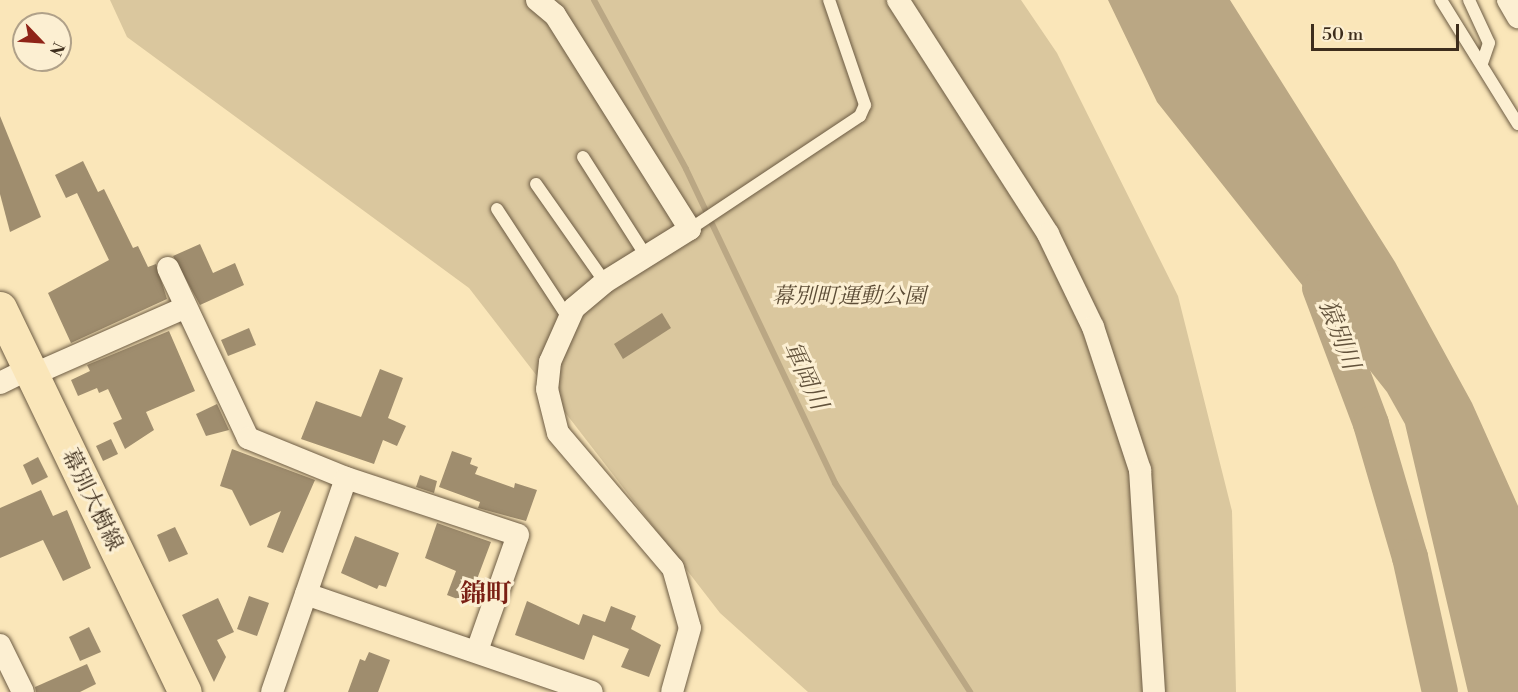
<!DOCTYPE html>
<html>
<head>
<meta charset="utf-8">
<style>
	body { margin:0 }
	#map { position:relative; width:1518px; height:692px; overflow:hidden; background:#fae6b9; font-family:"Libre Bodoni","Noto Serif JP",serif }
	div>[style] { position:absolute }
	[style*='--x'] { left:calc(var(--x)*1px); top:calc(var(--y)*1px); width:calc(var(--w)*1px); rotate:calc(var(--a)*1deg) }
	.green>* { inset:0; background:#dac79e }
	.water>* { inset:0; background:#baa784 }
	.stream>* { height:6px; margin:-3px; padding:0 3px; transform-origin:3px; border-radius:3px; background:#baa784 }
	.river>* { height:36px; margin:-18px; padding:0 18px; transform-origin:18px; border-radius:18px; background:#baa784 }
	.building>* { inset:0; background:#9f8d6e }
	.roads { filter:drop-shadow(0 0 2px #6c5b43) drop-shadow(0 0 2px #6c5b43) }
	.service>* { height:12px; margin:-6px; padding:0 6px; transform-origin:6px; border-radius:6px; background:#fcefd2 }
	.minor>* { height:22px; margin:-11px; padding:0 11px; transform-origin:11px; border-radius:11px; background:#fcefd2 }
	.primary>* { height:33px; margin:-16.5px; padding:0 16.5px; transform-origin:16.5px; border-radius:16.5px; background:#fae6b9 }
	span { translate:-50% -50%; white-space:nowrap; text-align:center; line-height:1.15; -webkit-text-stroke:6px #fcefd2; paint-order:stroke }
	.park-label { font-size:22px; color:#5c4c36; font-style:italic }
	.street-label { font-size:22px; color:#3d2d1c }
	.water-label { font-size:24px; color:#62523b; font-style:italic }
	.quarter-label { font-size:26px; color:#7a1f14; font-weight:700 }
	.north { position:absolute; left:12px; top:12px; width:60px; height:60px; box-sizing:border-box; background:#fcefd2; border:2px solid #b0a189; border-radius:50%; rotate:115deg; font-size:16px; font-weight:700; line-height:24px; text-align:center; color:#3d2d1c }
	.north::after { content:''; display:block; margin:auto; width:21px; height:27px; background:#8f2418; clip-path:polygon(50% 0,100% 100%,50% 72%,0 100%) }
	.scale { position:absolute; left:1311px; top:24px; width:148px; height:27px; box-sizing:border-box; border:3px solid #3d2d1c; border-top:0; padding-left:8px; font-size:18px; line-height:21px; white-space:nowrap; color:#3d2d1c; -webkit-text-stroke:4px #fcefd2; paint-order:stroke }
</style>
</head>
<body>
<div id="map">
	<div class="green">
		<i style="clip-path:polygon(110px 0,1021px 0,1057px 53px,1178px 296px,1232px 511px,1236px 692px,808px 692px,720px 613px,469px 288px,127px 37px)"></i>
	</div>
	<div class="water">
		<i style="clip-path:polygon(1108px 0,1230px 0,1395px 262px,1472px 403px,1518px 506px,1518px 692px,1468px 692px,1405px 424px,1387px 392px,1157px 102px)"></i>
	</div>
	<div class="stream">
		<i style="--x:594;--y:0;--w:192;--a:61.4"></i>
		<i style="--x:686;--y:169;--w:348;--a:64.6"></i>
		<i style="--x:835;--y:483;--w:249;--a:57.1"></i>
	</div>
	<div class="river">
		<i style="--x:1320;--y:288;--w:145;--a:69.4"></i>
		<i style="--x:1371;--y:424;--w:139;--a:73.7"></i>
		<i style="--x:1410;--y:557;--w:138;--a:77.5"></i>
	</div>
	<div class="building">
		<i style="clip-path:polygon(0 116px,41px 217px,10px 232px,0 194px)"></i>
		<i style="clip-path:polygon(83px 161px,98px 192px,104px 189px,133px 248px,138px 246px,148px 267px,156px 264px,167px 299px,71px 343px,48px 293px,109px 260px,77px 193px,66px 198px,55px 175px)"></i>
		<i style="clip-path:polygon(200px 244px,213px 273px,235px 263px,244px 285px,200px 305px,173px 256px)"></i>
		<i style="clip-path:polygon(662px 313px,671px 328px,623px 359px,614px 344px)"></i>
		<i style="clip-path:polygon(249px 328px,256px 345px,228px 356px,221px 340px)"></i>
		<i style="clip-path:polygon(169px 331px,195px 391px,146px 412px,154px 430px,125px 449px,113px 423px,122px 419px,108px 389px,99px 393px,97px 388px,78px 396px,71px 380px,90px 371px,87px 365px)"></i>
		<i style="clip-path:polygon(380px 369px,403px 378px,388px 418px,406px 426px,397px 446px,383px 440px,374px 464px,301px 439px,316px 401px,361px 417px)"></i>
		<i style="clip-path:polygon(217px 404px,229px 430px,206px 436px,196px 414px)"></i>
		<i style="clip-path:polygon(111px 439px,118px 454px,103px 461px,96px 446px)"></i>
		<i style="clip-path:polygon(232px 449px,315px 480px,283px 553px,267px 547px,281px 511px,250px 526px,232px 490px,220px 486px)"></i>
		<i style="clip-path:polygon(452px 451px,472px 458px,470px 464px,478px 467px,475px 474px,514px 488px,515px 483px,537px 490px,526px 521px,478px 508px,480px 502px,439px 487px)"></i>
		<i style="clip-path:polygon(38px 457px,48px 477px,32px 485px,23px 465px)"></i>
		<i style="clip-path:polygon(420px 475px,437px 481px,434px 493px,416px 487px)"></i>
		<i style="clip-path:polygon(41px 490px,53px 516px,67px 510px,91px 568px,63px 581px,43px 540px,0 558px,0 508px)"></i>
		<i style="clip-path:polygon(437px 523px,491px 542px,468px 603px,447px 595px,456px 571px,425px 558px)"></i>
		<i style="clip-path:polygon(175px 527px,188px 554px,169px 562px,157px 535px)"></i>
		<i style="clip-path:polygon(355px 536px,399px 553px,386px 587px,379px 585px,377px 589px,341px 573px)"></i>
		<i style="clip-path:polygon(249px 596px,269px 603px,257px 636px,237px 629px)"></i>
		<i style="clip-path:polygon(218px 598px,234px 632px,217px 640px,226px 657px,214px 682px,182px 615px)"></i>
		<i style="clip-path:polygon(527px 601px,579px 625px,583px 614px,605px 622px,611px 606px,636px 616px,631px 629px,661px 645px,649px 677px,621px 667px,629px 649px,593px 635px,584px 660px,515px 635px)"></i>
		<i style="clip-path:polygon(89px 627px,101px 652px,80px 661px,69px 637px)"></i>
		<i style="clip-path:polygon(369px 652px,390px 660px,378px 692px,348px 692px,360px 659px,365px 661px)"></i>
		<i style="clip-path:polygon(87px 664px,96px 684px,80px 692px,36px 692px,35px 687px)"></i>
	</div>
	<div class="roads">
		<div class="service">
			<i style="--x:1441;--y:0;--w:146;--a:58.2"></i>
			<i style="--x:1469;--y:0;--w:47;--a:65.1"></i>
			<i style="--x:1489;--y:43;--w:21;--a:109"></i>
			<i style="--x:583;--y:157;--w:117;--a:57.5"></i>
			<i style="--x:536;--y:184;--w:120;--a:54.9"></i>
			<i style="--x:497;--y:209;--w:131;--a:56.8"></i>
			<i style="--x:690;--y:229;--w:204;--a:-33.6"></i>
			<i style="--x:860;--y:116;--w:12;--a:-66"></i>
			<i style="--x:865;--y:105;--w:111;--a:-108.9"></i>
		</div>
		<div class="minor">
			<i style="--x:537;--y:0;--w:23;--a:40"></i>
			<i style="--x:555;--y:15;--w:253;--a:57.8"></i>
			<i style="--x:690;--y:229;--w:100;--a:148.1"></i>
			<i style="--x:605;--y:282;--w:40;--a:140"></i>
			<i style="--x:574;--y:308;--w:59;--a:114"></i>
			<i style="--x:550;--y:362;--w:27;--a:96"></i>
			<i style="--x:547;--y:389;--w:45;--a:76"></i>
			<i style="--x:558;--y:433;--w:177;--a:49.6"></i>
			<i style="--x:673;--y:568;--w:62;--a:74.2"></i>
			<i style="--x:690;--y:628;--w:66;--a:105.7"></i>
			<i style="--x:898;--y:0;--w:278;--a:57.3"></i>
			<i style="--x:1048;--y:234;--w:103;--a:64.2"></i>
			<i style="--x:1093;--y:327;--w:151;--a:71.8"></i>
			<i style="--x:1140;--y:470;--w:222;--a:86.4"></i>
			<i style="--x:1508;--y:0;--w:20;--a:60"></i>
			<i style="--x:168;--y:268;--w:188;--a:64.8"></i>
			<i style="--x:248;--y:438;--w:106;--a:22.2"></i>
			<i style="--x:346;--y:478;--w:181;--a:18.3"></i>
			<i style="--x:518;--y:535;--w:123;--a:109.5"></i>
			<i style="--x:32;--y:375;--w:168;--a:-23.8"></i>
			<i style="--x:0;--y:383;--w:32;--a:-26"></i>
			<i style="--x:306;--y:594;--w:302;--a:18.9"></i>
			<i style="--x:0;--y:645;--w:52;--a:63.9"></i>
			<i style="--x:272;--y:692;--w:226;--a:-70.9"></i>
		</div>
		<div class="primary">
			<i style="--x:0;--y:308;--w:426;--a:64.3"></i>
		</div>
	</div>
	<div class="park-label">
		<span style="left:849px;top:297px">幕別町運動公園</span>
	</div>
	<div class="street-label">
		<span style="left:92px;top:500px;rotate:64deg">幕別大樹線</span>
	</div>
	<div class="water-label">
		<span style="left:1338px;top:335px;rotate:69deg">猿別川</span>
		<span style="left:804px;top:376px;rotate:65deg">軍岡川</span>
	</div>
	<div class="quarter-label">
		<span style="left:486px;top:595px">錦町</span>
	</div>
	<div class="north">N</div>
	<div class="scale">50 m</div>
</div>
</body>
</html>
